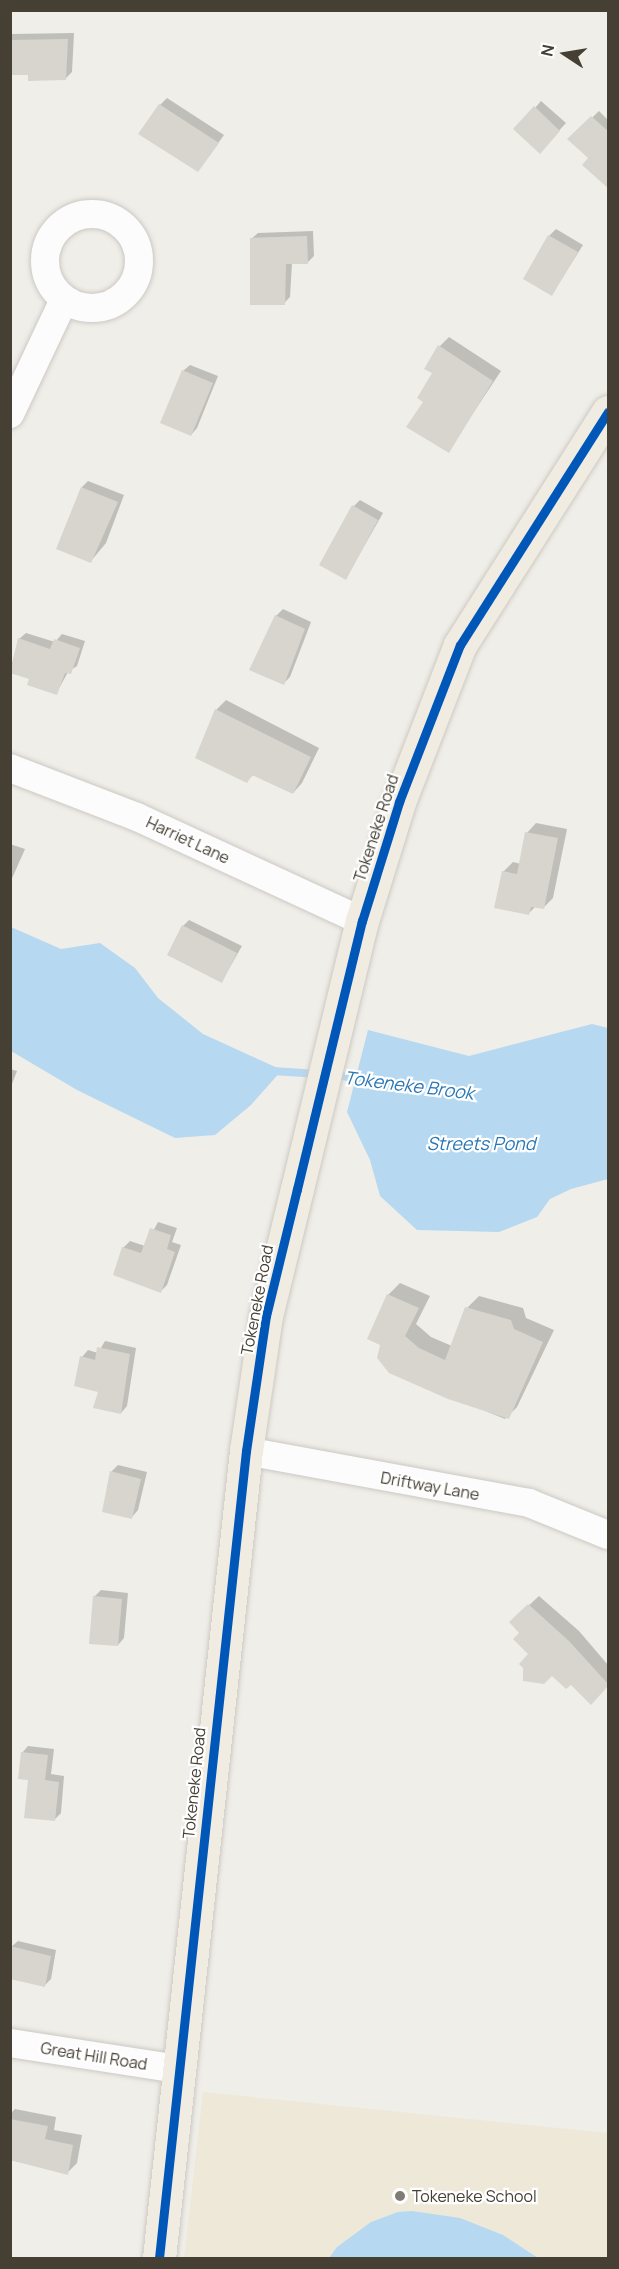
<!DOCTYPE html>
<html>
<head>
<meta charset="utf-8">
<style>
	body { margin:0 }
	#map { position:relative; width:619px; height:2269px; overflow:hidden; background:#f0eee8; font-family:Manrope,sans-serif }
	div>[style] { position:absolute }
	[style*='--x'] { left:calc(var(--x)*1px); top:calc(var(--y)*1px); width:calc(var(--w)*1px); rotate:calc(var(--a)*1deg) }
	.education>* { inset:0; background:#eee8d9 }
	.water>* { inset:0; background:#b6d8f0 }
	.shadow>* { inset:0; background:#0003 }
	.stream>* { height:8px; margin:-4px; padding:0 4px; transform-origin:4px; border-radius:4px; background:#b6d8f0 }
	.building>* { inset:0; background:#d8d5cf }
	.roads { filter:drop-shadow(0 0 2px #ccc9c4) drop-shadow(0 0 2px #ccc9c4) }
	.minor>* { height:28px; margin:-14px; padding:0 14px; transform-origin:14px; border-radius:14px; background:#fdfcfc }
	.minor>.ring { margin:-14px; padding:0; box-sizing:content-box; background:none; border:28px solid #fdfcfc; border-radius:50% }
	.major>* { height:33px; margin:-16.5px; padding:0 16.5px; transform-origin:16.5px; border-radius:16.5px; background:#f1ece2 }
	.cycleway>* { height:9px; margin:-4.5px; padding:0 4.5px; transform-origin:4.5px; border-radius:4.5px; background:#0057b8 }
	.dots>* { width:16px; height:16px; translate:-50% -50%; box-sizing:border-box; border:3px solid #fff; border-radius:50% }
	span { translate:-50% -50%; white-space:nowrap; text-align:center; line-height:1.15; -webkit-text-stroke:4.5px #fff; paint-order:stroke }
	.street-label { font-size:16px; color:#453f34 }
	.poi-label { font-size:16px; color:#453f34 }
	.left { translate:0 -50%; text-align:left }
	.water-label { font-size:18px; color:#2977b4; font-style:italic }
	.frame { position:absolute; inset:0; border:12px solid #453f34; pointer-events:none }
	.north { position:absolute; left:535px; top:24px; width:60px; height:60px; -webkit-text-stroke:4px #fff; paint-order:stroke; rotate:282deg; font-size:16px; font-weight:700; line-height:24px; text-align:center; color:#453f34 }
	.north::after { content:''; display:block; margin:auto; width:21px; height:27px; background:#453f34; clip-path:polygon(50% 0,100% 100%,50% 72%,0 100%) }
</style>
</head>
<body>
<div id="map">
	<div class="education">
		<i style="clip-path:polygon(203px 2092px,608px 2133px,608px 2258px,184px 2258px)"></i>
	</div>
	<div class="water">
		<i style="clip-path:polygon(11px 927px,61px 949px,100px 943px,135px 968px,158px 998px,203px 1034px,282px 1070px,251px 1105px,215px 1135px,175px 1138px,77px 1090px,11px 1051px)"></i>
		<i style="clip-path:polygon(592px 1024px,608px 1028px,608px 1179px,571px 1189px,550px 1199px,537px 1217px,499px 1232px,417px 1230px,380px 1196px,370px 1160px,347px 1112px,368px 1030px,469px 1056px)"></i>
		<i style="clip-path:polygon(412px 2211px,460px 2218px,503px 2235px,538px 2258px,329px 2258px,337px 2247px,371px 2222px,398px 2212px)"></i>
	</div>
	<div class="shadow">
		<i style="clip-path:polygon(74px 33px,72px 72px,65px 79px,10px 73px,10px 34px)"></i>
		<i style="clip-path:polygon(167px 98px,224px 135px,198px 171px,160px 105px)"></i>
		<i style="clip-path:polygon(541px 101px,566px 123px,546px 145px,535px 108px)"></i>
		<i style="clip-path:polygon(599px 111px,608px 120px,608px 183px,591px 158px,570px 139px)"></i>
		<i style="clip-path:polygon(556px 229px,583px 245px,552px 294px,549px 236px)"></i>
		<i style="clip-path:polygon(313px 231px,314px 256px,307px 263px,292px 263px,290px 297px,284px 303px,251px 239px,258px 233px)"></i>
		<i style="clip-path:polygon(449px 337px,501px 371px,448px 451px,425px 401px,440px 346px)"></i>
		<i style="clip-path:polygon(190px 365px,218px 376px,197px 428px,191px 435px,183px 371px)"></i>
		<i style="clip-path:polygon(88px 481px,124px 495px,106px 543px,91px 561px,82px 487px)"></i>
		<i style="clip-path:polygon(360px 500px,383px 513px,346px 578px,354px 506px)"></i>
		<i style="clip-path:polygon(283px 609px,311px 622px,290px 677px,284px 683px,276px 616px)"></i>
		<i style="clip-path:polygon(26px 633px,55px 642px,62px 634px,85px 641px,77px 666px,68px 672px,56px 694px,31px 678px,10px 671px,19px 639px)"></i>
		<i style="clip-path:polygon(226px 700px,319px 748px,302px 783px,293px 793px,254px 774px,247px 781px,216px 710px)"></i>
		<i style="clip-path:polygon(536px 823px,567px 829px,553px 898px,543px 908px,536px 906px,529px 913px,503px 872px,513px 862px,521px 864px,527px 833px)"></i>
		<i style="clip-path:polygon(10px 844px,25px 849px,10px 883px)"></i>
		<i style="clip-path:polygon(189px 920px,242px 946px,222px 981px,183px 926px)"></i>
		<i style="clip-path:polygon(10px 1069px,17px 1071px,10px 1089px)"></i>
		<i style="clip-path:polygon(158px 1222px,177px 1228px,172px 1242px,181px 1245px,167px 1285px,160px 1292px,123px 1248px,130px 1241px,145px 1246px)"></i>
		<i style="clip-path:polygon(400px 1283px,430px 1296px,416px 1324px,431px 1337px,452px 1346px,467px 1308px,479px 1296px,523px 1308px,526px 1318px,554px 1330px,517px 1407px,505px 1419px,390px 1372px,388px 1295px)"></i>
		<i style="clip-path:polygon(105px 1341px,136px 1348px,127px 1406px,121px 1413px,99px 1390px,82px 1357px,88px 1350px,98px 1353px)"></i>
		<i style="clip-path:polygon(118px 1465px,147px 1472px,138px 1510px,132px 1517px,104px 1511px,112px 1471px)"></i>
		<i style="clip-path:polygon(101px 1590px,128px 1593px,124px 1638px,118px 1645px,94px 1597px)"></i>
		<i style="clip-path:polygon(539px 1596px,579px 1631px,608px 1665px,608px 1684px,571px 1683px,530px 1654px,521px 1633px,511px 1622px)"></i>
		<i style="clip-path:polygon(28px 1746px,54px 1749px,51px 1774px,64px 1776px,61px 1813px,54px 1820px,30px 1778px,22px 1753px)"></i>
		<i style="clip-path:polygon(18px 1941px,56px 1950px,51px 1979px,45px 1985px,11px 1947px)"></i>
		<i style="clip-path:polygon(15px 2109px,56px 2117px,54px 2130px,82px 2135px,77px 2163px,67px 2173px,10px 2160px,10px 2114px)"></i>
	</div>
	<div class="stream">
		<i style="--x:273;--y:1071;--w:45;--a:3.8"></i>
		<i style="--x:333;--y:1075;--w:33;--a:7"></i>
	</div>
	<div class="building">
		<i style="clip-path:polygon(68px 39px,66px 80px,28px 81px,28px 75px,10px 75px,10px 40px)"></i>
		<i style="clip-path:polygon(159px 104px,219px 143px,198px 172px,138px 134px)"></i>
		<i style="clip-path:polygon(534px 106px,560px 131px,540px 154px,513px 129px)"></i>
		<i style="clip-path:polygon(591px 116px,609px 132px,609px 189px,582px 165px,588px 158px,567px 139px)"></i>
		<i style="clip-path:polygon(548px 235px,578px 252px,552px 296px,523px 279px)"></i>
		<i style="clip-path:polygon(307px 236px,308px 264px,286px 264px,285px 305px,250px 305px,250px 238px)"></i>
		<i style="clip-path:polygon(438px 345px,493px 381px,449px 453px,406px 427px,423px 402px,417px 398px,432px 373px,424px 369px)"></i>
		<i style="clip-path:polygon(182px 370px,213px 383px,191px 436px,160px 423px)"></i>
		<i style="clip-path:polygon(81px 487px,118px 502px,91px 563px,56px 549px)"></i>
		<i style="clip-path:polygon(352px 505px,378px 520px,346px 580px,319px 565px)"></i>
		<i style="clip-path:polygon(275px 615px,305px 629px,284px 685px,249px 670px)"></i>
		<i style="clip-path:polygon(18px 638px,50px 649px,54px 639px,80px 648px,71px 674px,65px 673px,57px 695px,27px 685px,29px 679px,10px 673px)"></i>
		<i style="clip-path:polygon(215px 709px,311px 757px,293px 794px,252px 775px,247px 783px,195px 758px)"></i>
		<i style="clip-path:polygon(525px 832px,558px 838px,544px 909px,531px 907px,529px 915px,494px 908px,502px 871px,517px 874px)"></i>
		<i style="clip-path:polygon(182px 925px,237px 953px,222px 983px,167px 955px)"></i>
		<i style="clip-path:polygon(150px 1228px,171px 1235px,167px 1249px,175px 1252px,161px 1293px,113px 1275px,122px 1247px,141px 1253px)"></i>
		<i style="clip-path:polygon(387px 1294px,419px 1308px,405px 1336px,419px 1348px,445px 1360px,465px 1307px,511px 1320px,514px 1329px,543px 1342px,509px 1419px,448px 1399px,389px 1373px,377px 1358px,380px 1345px,367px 1339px)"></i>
		<i style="clip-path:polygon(97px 1347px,130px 1354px,121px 1414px,93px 1408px,98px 1392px,74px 1386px,80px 1356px,95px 1360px)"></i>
		<i style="clip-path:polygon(110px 1471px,141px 1479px,132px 1519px,102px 1512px)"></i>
		<i style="clip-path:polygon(93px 1596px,122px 1599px,118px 1646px,89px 1644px)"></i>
		<i style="clip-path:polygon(528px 1604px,569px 1641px,609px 1685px,591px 1705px,571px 1685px,566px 1689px,552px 1676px,544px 1684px,523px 1681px,523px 1668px,519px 1664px,528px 1654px,513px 1639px,519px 1633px,509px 1622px)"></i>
		<i style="clip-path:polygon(21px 1752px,48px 1755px,45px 1780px,59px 1782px,55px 1821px,24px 1818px,28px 1780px,18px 1779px)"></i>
		<i style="clip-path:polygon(10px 1946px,51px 1956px,45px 1987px,10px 1979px)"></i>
		<i style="clip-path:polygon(10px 2119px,48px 2126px,45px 2139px,73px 2145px,68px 2175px,10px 2160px)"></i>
	</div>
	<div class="roads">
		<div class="minor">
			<i class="ring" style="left:45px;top:214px;width:66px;height:66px"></i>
			<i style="--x:10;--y:414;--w:126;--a:-64.7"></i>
			<i style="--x:10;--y:768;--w:136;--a:21.1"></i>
			<i style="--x:137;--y:817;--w:248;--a:24.8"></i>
			<i style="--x:246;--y:1451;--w:288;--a:10.4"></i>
			<i style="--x:529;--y:1503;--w:85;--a:22.1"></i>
			<i style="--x:10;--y:2043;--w:170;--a:8.8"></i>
		</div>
		<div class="major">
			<i style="--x:159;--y:2258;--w:812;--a:-83.85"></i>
			<i style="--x:246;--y:1451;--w:136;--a:-81.6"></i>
			<i style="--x:266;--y:1316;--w:131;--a:-76.3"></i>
			<i style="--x:297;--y:1189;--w:276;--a:-76.4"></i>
			<i style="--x:362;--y:921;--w:125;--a:-72.7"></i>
			<i style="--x:399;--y:802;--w:168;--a:-68.8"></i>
			<i style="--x:460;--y:645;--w:276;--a:-57.6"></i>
		</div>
	</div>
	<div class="cycleway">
		<i style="--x:159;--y:2258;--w:812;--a:-83.85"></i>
		<i style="--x:246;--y:1451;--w:136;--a:-81.6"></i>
		<i style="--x:266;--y:1316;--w:131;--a:-76.3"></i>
		<i style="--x:297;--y:1189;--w:276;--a:-76.4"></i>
		<i style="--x:362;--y:921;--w:125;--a:-72.7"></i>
		<i style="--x:399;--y:802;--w:168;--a:-68.8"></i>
		<i style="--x:460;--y:645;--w:276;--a:-57.6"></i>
	</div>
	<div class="dots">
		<i style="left:400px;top:2196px;background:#817c73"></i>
	</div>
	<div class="street-label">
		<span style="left:376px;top:828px;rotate:-72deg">Tokeneke Road</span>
		<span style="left:188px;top:840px;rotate:25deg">Harriet Lane</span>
		<span style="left:257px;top:1300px;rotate:-79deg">Tokeneke Road</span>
		<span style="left:430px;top:1486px;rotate:10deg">Driftway Lane</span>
		<span style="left:194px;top:1783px;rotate:-84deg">Tokeneke Road</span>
		<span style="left:94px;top:2056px;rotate:9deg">Great Hill Road</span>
	</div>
	<div class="poi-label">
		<span class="left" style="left:412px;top:2196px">Tokeneke School</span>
	</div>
	<div class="water-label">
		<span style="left:409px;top:1085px;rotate:7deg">Tokeneke Brook</span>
		<span style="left:481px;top:1143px">Streets Pond</span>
	</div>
	<div class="frame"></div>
	<div class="north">N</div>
</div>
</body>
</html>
